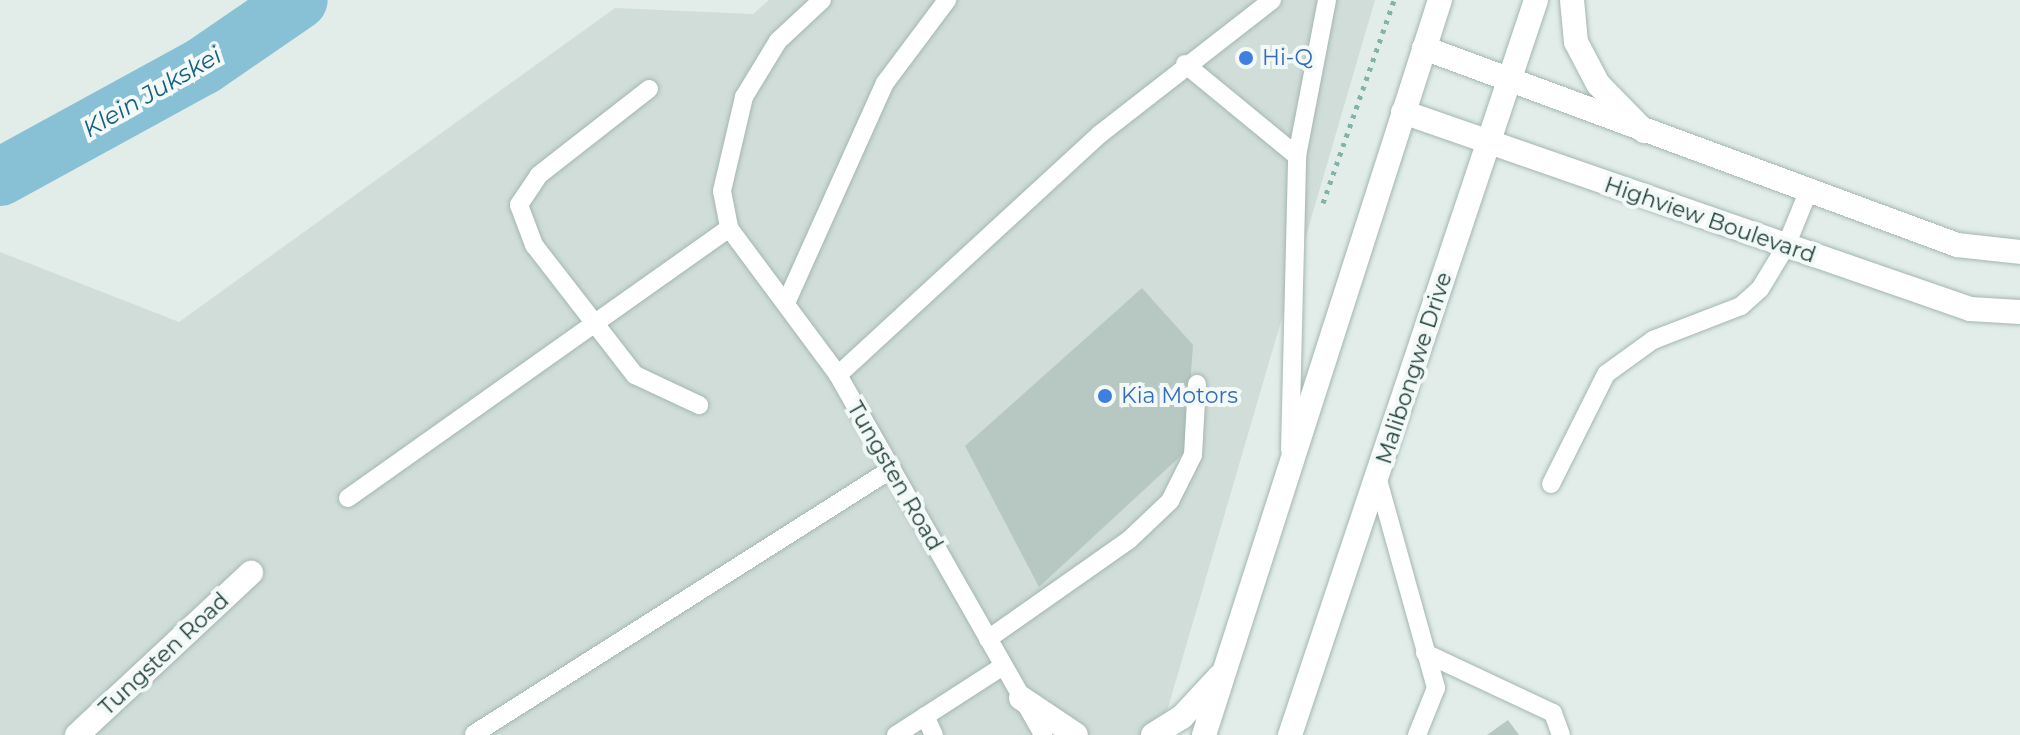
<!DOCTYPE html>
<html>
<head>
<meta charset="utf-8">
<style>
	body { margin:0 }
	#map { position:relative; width:2020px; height:735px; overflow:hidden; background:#e2edea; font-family:Montserrat,sans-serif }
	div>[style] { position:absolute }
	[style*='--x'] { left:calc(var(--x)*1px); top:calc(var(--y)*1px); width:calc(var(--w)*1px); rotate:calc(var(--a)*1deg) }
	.built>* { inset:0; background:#d0ddd9 }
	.river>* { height:58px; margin:-29px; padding:0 29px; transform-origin:29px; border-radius:29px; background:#88c0d5 }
	.building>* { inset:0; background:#b7c8c3 }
	.path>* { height:5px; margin-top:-2.5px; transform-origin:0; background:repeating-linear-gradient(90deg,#81b3a9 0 4px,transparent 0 10px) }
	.roads { filter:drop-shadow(0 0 2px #a4b6b2) drop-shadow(0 0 2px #a4b6b2) }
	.service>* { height:18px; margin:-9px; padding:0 9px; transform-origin:9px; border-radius:9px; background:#fff }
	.minor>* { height:24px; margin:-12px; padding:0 12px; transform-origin:12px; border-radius:12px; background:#fff }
	.secondary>* { height:24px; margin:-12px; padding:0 12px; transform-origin:12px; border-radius:12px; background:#fff }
	.dots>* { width:22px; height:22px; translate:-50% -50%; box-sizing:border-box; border:4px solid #f3f9f7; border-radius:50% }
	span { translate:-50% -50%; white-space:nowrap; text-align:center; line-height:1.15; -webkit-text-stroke:8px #f3f9f7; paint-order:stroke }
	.shop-label { font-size:22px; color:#366cbe }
	.left { translate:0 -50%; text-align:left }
	.street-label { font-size:22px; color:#21403b }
	.water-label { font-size:24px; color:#18617f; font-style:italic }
</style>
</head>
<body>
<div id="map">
	<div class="built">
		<i style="clip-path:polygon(769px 0,1375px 0,1160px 735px,0 735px,0 252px,179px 322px,615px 8px,753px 14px)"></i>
	</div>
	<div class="river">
		<i style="--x:0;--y:177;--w:231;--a:-28.7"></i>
		<i style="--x:203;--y:66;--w:116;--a:-34.5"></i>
	</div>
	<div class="building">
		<i style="clip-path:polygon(1142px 288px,1193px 345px,1185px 452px,1039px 587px,965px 446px)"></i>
		<i style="clip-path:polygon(1508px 720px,1519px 735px,1487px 735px)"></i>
	</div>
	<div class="path">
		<i style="--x:1323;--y:203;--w:215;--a:-70.7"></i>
	</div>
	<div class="roads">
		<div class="service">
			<i style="--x:822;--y:0;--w:60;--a:137"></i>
			<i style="--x:778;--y:41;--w:66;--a:121.3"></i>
			<i style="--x:744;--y:97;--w:97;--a:103.2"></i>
			<i style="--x:722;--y:191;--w:38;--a:79"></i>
			<i style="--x:729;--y:228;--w:183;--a:53.4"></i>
			<i style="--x:838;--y:375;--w:414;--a:60.3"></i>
			<i style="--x:1185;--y:64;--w:145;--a:39.4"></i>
			<i style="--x:649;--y:89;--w:140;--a:142"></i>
			<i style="--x:539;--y:175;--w:36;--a:124"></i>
			<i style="--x:519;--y:205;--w:43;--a:69.4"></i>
			<i style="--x:534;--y:245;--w:165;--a:52.2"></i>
			<i style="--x:635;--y:375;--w:71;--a:25.1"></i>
			<i style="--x:786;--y:303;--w:241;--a:-65.8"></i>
			<i style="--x:885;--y:83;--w:104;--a:-53.2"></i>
			<i style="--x:838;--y:375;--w:356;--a:-42.6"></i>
			<i style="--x:1100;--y:134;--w:218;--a:-37.9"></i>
			<i style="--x:1290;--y:450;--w:294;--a:-88.6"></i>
			<i style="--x:1297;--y:156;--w:159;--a:-79.1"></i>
			<i style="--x:1378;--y:480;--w:216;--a:74.4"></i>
			<i style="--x:1436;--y:688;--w:51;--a:112"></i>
			<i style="--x:1551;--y:484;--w:123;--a:-63.4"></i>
			<i style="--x:1606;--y:374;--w:58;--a:-35.9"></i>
			<i style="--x:1653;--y:340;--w:94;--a:-21.1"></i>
			<i style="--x:1741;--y:306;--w:25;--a:-42"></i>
			<i style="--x:1760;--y:289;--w:50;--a:-58.8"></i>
			<i style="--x:1786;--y:246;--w:58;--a:-67.8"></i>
			<i style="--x:348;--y:498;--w:467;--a:-35.3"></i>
			<i style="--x:988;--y:639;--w:172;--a:-35.1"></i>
			<i style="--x:1129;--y:540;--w:57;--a:-43.6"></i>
			<i style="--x:1170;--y:501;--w:51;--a:-63.4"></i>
			<i style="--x:1193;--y:455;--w:71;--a:-86.8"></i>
			<i style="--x:1425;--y:653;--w:141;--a:25.1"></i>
			<i style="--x:1553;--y:713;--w:23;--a:70"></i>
			<i style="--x:925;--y:716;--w:21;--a:65"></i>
			<i style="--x:474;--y:734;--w:495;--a:-32.4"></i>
			<i style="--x:896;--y:735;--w:127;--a:-32.8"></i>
		</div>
		<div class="minor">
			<i style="--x:1424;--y:48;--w:568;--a:20.28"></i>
			<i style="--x:1957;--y:245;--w:63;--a:6.3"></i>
			<i style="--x:1403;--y:112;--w:600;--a:19.16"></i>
			<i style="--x:1970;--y:309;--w:50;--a:3.4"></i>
			<i style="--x:77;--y:735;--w:238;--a:-43"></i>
		</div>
		<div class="secondary">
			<i style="--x:1572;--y:0;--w:42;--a:84.6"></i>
			<i style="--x:1576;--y:42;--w:47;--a:62.4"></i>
			<i style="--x:1598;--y:84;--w:66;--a:45.6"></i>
			<i style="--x:1021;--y:698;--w:66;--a:33.9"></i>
			<i style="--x:1153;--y:735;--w:34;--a:-32"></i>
			<i style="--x:1182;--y:717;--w:56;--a:-47.2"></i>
			<i style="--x:1204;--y:735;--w:772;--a:-72.2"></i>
			<i style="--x:1290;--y:735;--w:775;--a:-71.49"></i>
		</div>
	</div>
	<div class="dots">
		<i style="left:1246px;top:58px;background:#3f7fe0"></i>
		<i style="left:1105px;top:396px;background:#3f7fe0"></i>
	</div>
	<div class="shop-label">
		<span class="left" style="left:1262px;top:58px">Hi-Q</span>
		<span class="left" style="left:1121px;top:396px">Kia Motors</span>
	</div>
	<div class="street-label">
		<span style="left:1710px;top:220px;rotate:19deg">Highview Boulevard</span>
		<span style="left:1414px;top:368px;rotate:-72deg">Malibongwe Drive</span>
		<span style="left:895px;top:476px;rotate:60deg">Tungsten Road</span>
		<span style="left:164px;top:654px;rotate:-43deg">Tungsten Road</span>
	</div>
	<div class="water-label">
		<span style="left:152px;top:92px;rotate:-30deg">Klein Jukskei</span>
	</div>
</div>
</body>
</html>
